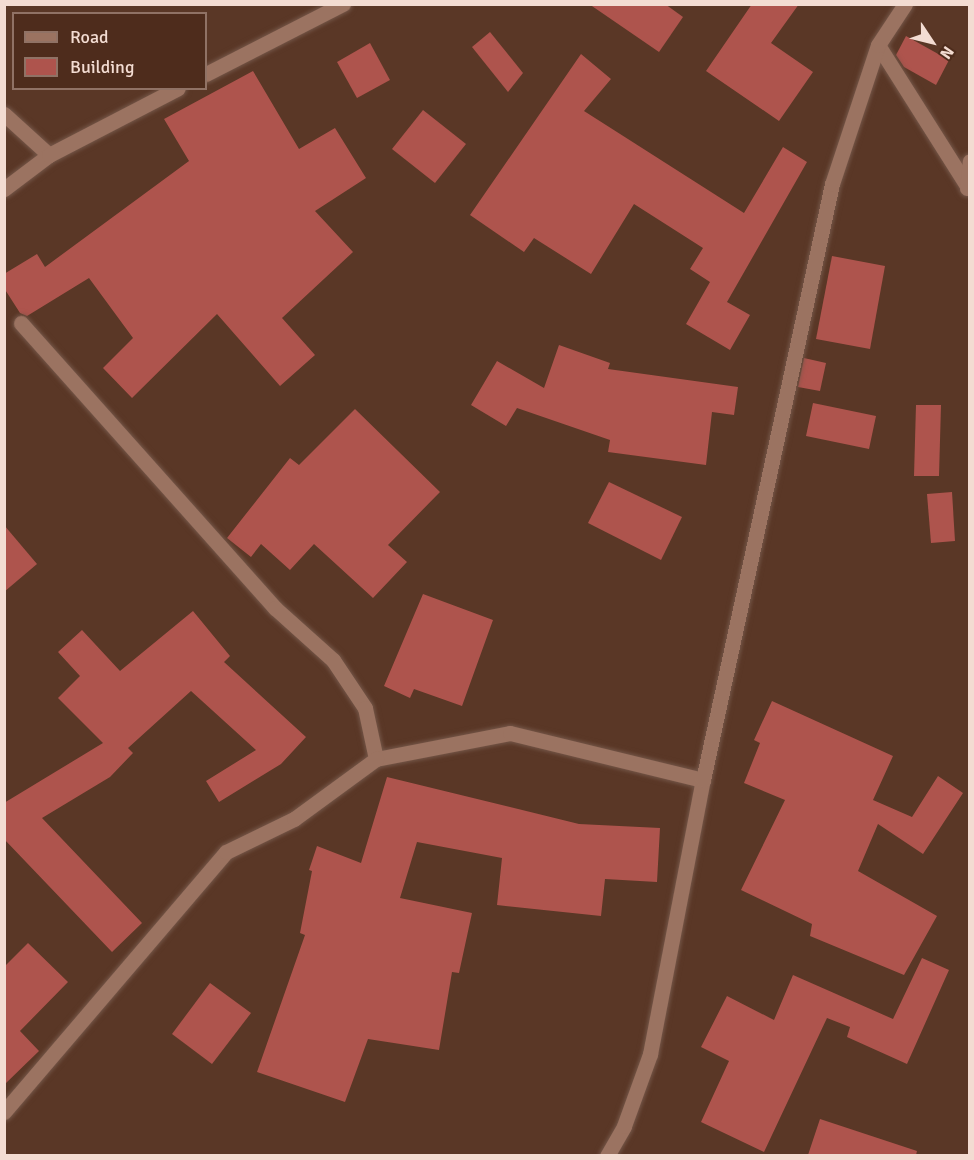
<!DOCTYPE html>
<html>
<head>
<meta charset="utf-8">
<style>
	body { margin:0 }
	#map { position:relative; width:974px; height:1160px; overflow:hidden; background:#5a3726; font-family:Signika,sans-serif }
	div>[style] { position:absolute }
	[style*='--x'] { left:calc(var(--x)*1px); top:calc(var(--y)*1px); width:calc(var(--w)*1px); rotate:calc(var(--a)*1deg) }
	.building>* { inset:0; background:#ae544d }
	.roads { filter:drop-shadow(0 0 2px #745648) drop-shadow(0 0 2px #745648) }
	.street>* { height:15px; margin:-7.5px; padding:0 7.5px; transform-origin:7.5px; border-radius:7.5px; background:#9b7361 }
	span { translate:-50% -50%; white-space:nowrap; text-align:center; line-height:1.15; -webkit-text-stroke:6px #4e2c1c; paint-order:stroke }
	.frame { position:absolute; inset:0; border:6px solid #f3dcd2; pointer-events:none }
	.legend { position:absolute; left:12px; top:12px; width:195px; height:78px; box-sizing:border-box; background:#4e2c1c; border:2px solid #907265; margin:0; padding:8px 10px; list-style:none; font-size:18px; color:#f3dcd2 }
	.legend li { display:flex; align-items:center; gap:12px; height:30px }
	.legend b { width:30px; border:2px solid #907265 }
	.north { position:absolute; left:902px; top:12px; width:60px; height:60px; -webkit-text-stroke:4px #4e2c1c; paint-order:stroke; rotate:125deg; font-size:16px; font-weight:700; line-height:24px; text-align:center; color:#f3dcd2 }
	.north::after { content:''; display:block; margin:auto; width:21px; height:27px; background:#f3dcd2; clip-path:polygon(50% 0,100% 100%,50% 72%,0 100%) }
</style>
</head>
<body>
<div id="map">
	<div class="building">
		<i style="clip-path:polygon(589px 4px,665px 4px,683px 17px,659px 52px)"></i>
		<i style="clip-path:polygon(752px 4px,799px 4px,771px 43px,813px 72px,779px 121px,706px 71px)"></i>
		<i style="clip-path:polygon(490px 32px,523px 73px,508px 92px,472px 47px)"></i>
		<i style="clip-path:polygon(906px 36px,949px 60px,936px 85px,904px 67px,896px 55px)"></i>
		<i style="clip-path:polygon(370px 43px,390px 80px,357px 98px,337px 62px)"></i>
		<i style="clip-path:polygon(581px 54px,611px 79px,584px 111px,744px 213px,783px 147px,807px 162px,727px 302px,750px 315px,730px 350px,686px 324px,710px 282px,690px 269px,703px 248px,634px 204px,591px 274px,534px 238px,524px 252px,470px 215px)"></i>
		<i style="clip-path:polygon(253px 71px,299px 149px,335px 128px,366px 178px,315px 211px,353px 252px,282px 318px,315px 355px,280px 386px,217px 314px,132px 398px,103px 368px,133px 338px,89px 278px,27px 316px,20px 313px,4px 288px,4px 274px,37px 254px,45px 267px,189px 161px,164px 119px)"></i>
		<i style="clip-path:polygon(423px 110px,466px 144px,435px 183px,392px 149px)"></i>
		<i style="clip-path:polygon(832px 256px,885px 266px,870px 349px,816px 339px)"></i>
		<i style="clip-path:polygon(559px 345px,610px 363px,608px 369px,738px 387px,734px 415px,712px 412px,706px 465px,608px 452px,610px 440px,517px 408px,506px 426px,471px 405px,497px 361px,544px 388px)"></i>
		<i style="clip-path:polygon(804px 358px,826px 363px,820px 391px,798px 387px)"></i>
		<i style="clip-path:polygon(813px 403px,876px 416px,869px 449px,806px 436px)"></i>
		<i style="clip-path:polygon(916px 405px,941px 405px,939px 476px,914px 476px)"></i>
		<i style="clip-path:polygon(355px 409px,440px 492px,388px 545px,407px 562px,373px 598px,314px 544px,290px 570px,261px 544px,251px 557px,227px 538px,290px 458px,299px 465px)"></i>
		<i style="clip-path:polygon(609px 482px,682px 517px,661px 560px,588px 523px)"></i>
		<i style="clip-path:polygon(952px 492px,955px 541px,931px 543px,927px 494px)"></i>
		<i style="clip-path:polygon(4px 525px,37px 564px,4px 592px)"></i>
		<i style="clip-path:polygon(423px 594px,493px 620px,462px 706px,414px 689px,410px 698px,384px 686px)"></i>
		<i style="clip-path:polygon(193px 611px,230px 656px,224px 662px,306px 737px,281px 764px,219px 802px,206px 781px,256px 750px,191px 691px,128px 748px,133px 753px,110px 777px,42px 818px,142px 923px,112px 952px,4px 839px,4px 803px,103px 743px,58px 698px,80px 676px,58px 652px,82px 630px,120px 671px)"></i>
		<i style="clip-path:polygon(772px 701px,893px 756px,873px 800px,912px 817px,938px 776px,963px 793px,923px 854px,878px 824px,858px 871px,937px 916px,904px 975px,810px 936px,812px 924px,741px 890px,785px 800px,744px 783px,760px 743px,754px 740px)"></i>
		<i style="clip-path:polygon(387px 777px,579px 824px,660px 828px,657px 882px,605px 879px,601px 916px,497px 905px,502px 858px,417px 842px,400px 898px,472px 913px,459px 973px,452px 972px,439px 1050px,368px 1039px,345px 1102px,257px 1072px,305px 935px,300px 933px,312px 871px,309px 870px,317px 846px,361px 863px)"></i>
		<i style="clip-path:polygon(28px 943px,68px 982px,20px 1031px,39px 1051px,4px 1085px,4px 967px)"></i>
		<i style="clip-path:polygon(922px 958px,949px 970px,907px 1064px,847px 1037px,850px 1027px,827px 1018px,764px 1152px,701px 1122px,729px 1061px,701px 1047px,727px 996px,774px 1020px,793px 975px,893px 1019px)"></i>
		<i style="clip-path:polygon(210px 983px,251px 1013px,212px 1064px,172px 1034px)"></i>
		<i style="clip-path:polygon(820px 1119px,917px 1151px,916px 1155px,808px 1155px)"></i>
	</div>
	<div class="roads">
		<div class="street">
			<i style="--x:878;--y:45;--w:167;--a:57.7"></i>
			<i style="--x:206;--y:74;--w:154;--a:-27.1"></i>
			<i style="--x:4;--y:114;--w:61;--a:42.3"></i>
			<i style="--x:967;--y:188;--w:27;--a:-84"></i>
			<i style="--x:4;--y:189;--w:56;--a:-37.1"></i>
			<i style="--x:49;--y:155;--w:145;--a:-27.4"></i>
			<i style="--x:21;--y:323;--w:382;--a:48.3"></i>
			<i style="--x:275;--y:608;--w:78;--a:41.9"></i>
			<i style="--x:333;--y:660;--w:58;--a:56.3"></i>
			<i style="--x:365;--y:708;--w:52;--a:77.8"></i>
			<i style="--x:376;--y:759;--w:136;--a:-11"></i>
			<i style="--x:510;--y:733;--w:199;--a:13.7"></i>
			<i style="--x:4;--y:1112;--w:342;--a:-49.5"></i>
			<i style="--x:226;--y:852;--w:76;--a:-25.9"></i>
			<i style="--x:294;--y:819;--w:102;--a:-36.2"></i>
			<i style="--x:607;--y:1156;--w:34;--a:-60"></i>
			<i style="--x:624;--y:1126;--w:77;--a:-70.1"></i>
			<i style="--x:650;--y:1054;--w:279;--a:-79.1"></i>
			<i style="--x:703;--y:780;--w:610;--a:-77.79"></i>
			<i style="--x:832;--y:184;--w:146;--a:-71.7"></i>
			<i style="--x:878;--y:45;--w:49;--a:-56.6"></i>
		</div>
	</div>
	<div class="frame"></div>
	<ul class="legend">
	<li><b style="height:8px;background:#9b7361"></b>Road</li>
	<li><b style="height:16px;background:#ae544d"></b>Building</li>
	</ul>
	<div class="north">N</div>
</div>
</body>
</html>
